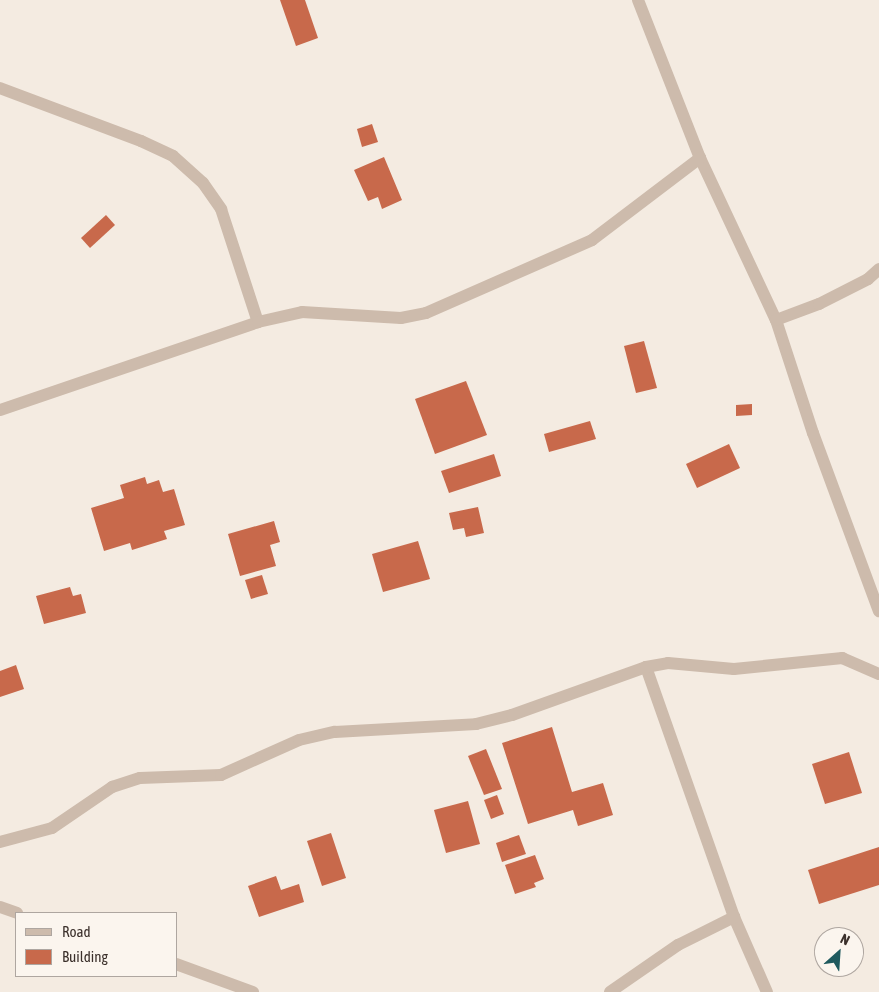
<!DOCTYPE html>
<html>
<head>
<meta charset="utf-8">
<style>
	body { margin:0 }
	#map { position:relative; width:879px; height:992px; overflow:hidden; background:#f4ebe1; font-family:"Asap Condensed",sans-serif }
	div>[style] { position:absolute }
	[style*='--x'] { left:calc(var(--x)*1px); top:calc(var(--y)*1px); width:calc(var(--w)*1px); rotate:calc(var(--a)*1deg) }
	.building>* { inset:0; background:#c8694b }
	.minor>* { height:12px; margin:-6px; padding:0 6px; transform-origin:6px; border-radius:6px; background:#cdbbac }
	span { translate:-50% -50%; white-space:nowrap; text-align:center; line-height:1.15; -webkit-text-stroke:5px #fbf5ee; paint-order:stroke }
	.legend { position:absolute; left:15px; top:912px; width:162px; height:65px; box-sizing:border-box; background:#fbf5ee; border:1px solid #aea6a0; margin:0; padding:6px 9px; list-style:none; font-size:15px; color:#3b302b }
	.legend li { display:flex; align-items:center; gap:10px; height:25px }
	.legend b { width:25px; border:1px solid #aea6a0 }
	.north { position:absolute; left:814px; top:927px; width:50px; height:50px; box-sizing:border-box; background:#fbf5ee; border:1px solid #aea6a0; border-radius:50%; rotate:26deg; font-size:14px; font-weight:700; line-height:20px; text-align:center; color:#3b302b }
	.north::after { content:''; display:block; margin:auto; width:18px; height:22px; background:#1f5a5e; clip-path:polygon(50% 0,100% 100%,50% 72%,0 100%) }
</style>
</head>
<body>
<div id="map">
	<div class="building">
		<i style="clip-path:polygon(280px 0,305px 0,318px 38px,296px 46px)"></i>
		<i style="clip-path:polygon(372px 124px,378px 142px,362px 147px,357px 129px)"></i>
		<i style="clip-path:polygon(384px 157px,402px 200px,382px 209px,378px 197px,368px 201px,354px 170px)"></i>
		<i style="clip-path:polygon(106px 215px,115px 225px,90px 248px,81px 238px)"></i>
		<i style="clip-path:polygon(644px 341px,657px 388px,636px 393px,624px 346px)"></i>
		<i style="clip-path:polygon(466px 381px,487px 435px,435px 454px,415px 399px)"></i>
		<i style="clip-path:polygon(752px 404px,752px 415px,736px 416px,736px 405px)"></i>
		<i style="clip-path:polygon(590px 421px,596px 439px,549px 452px,544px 434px)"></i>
		<i style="clip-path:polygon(729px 444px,740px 468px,697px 488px,686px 464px)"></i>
		<i style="clip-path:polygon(494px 454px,501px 476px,449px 493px,441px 471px)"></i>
		<i style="clip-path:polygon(145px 477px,147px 484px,159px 480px,163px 492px,174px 489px,185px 525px,164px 531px,167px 539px,132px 550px,130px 543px,104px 551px,91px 508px,124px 498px,120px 485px)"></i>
		<i style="clip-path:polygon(478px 507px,484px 533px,466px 537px,464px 528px,453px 530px,449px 513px)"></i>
		<i style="clip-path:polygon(274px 521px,280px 542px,270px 545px,276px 566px,240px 576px,228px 534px)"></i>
		<i style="clip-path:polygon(418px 541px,430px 579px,383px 592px,372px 554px)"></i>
		<i style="clip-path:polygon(262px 575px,268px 594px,251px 599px,245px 580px)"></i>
		<i style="clip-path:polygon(70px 587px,73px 596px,81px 594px,86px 613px,44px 624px,36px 596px)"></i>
		<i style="clip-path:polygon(16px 665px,24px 689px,0 697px,0 671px)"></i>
		<i style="clip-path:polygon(552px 727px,572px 792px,603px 783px,613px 815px,578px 826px,573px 810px,528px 824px,502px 743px)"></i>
		<i style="clip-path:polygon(486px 749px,502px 789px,484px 795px,468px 756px)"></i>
		<i style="clip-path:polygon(849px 752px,862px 793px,825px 804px,812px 764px)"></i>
		<i style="clip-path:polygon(497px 795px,504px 814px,491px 819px,484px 800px)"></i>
		<i style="clip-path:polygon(468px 801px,480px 844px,446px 853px,434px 810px)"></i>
		<i style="clip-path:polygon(331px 833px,346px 878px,322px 886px,307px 841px)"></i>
		<i style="clip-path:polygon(519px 835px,526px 854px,502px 862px,496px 843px)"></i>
		<i style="clip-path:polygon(879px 847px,879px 885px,819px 904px,808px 870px)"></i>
		<i style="clip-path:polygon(535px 855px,544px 879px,534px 883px,536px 887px,515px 894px,505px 865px)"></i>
		<i style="clip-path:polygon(276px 876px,281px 890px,299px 884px,304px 902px,259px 917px,248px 886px)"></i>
	</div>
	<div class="minor">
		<i style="--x:638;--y:0;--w:170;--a:68.6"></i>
		<i style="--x:700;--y:158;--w:179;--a:64.9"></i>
		<i style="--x:776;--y:320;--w:119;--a:71.9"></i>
		<i style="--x:813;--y:433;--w:190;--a:69.7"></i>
		<i style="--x:0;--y:88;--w:151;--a:20.6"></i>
		<i style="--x:141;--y:141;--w:35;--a:25"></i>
		<i style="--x:173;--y:156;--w:40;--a:42"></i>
		<i style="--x:203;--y:183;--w:32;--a:55"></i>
		<i style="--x:221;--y:209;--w:119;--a:71.9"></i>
		<i style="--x:776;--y:320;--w:46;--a:-20.4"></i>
		<i style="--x:819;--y:304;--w:55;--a:-27"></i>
		<i style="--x:868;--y:279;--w:15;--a:-42"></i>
		<i style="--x:0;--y:410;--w:273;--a:-18.8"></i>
		<i style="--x:258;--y:322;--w:45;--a:-12.8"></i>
		<i style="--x:302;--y:312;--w:99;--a:3.5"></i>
		<i style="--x:401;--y:318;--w:25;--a:-11"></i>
		<i style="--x:426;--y:313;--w:181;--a:-23.7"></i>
		<i style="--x:592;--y:240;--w:136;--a:-37.2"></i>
		<i style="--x:646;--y:667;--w:265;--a:70.6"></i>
		<i style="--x:734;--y:917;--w:82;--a:66.3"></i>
		<i style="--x:0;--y:842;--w:54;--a:-15.1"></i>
		<i style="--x:52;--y:828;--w:73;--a:-34.3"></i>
		<i style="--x:112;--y:787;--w:29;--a:-18"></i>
		<i style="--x:140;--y:778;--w:81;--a:-2.1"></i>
		<i style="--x:221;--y:775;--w:85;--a:-24.2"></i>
		<i style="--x:299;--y:740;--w:37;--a:-13"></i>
		<i style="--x:335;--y:732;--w:141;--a:-3.2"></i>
		<i style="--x:476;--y:724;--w:37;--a:-14"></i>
		<i style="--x:512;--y:715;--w:142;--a:-19.7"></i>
		<i style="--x:646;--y:667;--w:22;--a:-10"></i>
		<i style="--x:668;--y:663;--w:66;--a:5.2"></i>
		<i style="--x:734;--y:669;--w:109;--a:-5.8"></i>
		<i style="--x:842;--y:658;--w:40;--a:23.4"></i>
		<i style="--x:0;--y:907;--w:18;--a:19"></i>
		<i style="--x:176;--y:964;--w:82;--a:20"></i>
		<i style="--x:610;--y:992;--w:83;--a:-34.7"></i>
		<i style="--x:678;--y:945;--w:63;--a:-26.6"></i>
	</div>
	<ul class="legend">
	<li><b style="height:6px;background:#cdbbac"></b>Road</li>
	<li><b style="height:14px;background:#c8694b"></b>Building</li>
	</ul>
	<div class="north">N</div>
</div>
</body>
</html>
